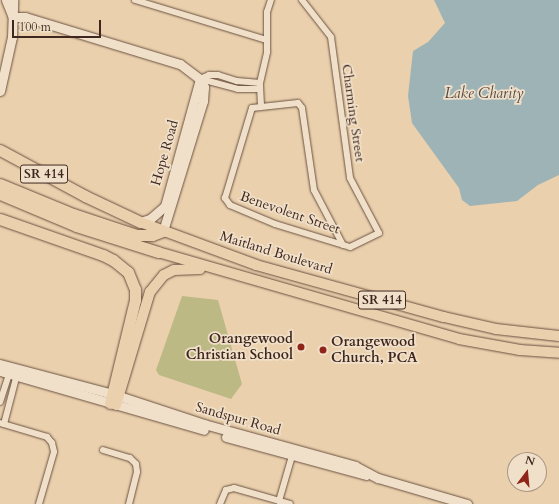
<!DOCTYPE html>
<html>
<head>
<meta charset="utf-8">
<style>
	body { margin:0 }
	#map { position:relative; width:559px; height:504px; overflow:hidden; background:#ead0ac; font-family:Cardo,serif }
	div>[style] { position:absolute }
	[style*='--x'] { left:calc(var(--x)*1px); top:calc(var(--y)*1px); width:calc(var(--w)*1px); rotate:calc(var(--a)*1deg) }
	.green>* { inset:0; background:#bdb985 }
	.water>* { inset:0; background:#9eb3b6 }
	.roads { filter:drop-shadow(0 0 1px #6a5142) drop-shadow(0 0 1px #6a5142) }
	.street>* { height:6px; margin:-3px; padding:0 3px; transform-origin:3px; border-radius:3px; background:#f1e0c9 }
	.secondary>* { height:9px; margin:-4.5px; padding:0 4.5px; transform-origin:4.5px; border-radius:4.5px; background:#f1e0c9 }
	.primary>* { height:10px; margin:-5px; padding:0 5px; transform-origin:5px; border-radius:5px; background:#ead0ac }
	.highway>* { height:11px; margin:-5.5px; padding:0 5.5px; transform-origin:5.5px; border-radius:5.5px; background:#ead0ac }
	.dots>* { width:11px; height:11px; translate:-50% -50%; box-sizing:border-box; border:2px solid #f1e0c9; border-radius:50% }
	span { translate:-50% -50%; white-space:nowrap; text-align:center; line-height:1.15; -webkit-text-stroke:3.5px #f1e0c9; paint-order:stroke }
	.shield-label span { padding:1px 3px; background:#f1e0c9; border:1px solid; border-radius:3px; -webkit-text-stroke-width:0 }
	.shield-label { font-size:13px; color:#3f271f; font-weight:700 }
	.street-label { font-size:14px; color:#3f271f }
	.poi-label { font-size:14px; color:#3f271f; font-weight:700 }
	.right { translate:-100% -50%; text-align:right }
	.left { translate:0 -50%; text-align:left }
	.water-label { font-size:15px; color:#574a45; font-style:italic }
	.north { position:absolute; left:507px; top:452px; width:40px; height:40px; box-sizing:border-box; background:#f1e0c9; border:1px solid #aa9685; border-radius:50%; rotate:16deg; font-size:11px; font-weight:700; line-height:16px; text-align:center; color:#3f271f }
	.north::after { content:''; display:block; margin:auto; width:14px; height:18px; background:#8f2418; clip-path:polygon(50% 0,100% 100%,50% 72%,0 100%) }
	.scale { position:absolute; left:12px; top:20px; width:89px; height:18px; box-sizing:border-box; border:2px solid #3f271f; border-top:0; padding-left:5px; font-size:12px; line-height:14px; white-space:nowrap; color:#3f271f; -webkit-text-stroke:3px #f1e0c9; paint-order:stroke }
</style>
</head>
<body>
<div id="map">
	<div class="green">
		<i style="clip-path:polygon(182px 296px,218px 300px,242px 384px,231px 399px,159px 375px,156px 370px)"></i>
	</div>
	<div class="water">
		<i style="clip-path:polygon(434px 0,559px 0,559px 175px,538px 185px,517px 201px,470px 206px,462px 200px,459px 188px,412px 123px,408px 96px,413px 51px,428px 42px,445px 23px)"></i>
	</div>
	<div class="roads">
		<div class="street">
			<i style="--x:135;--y:0;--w:138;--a:16.9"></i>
			<i style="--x:302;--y:0;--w:47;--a:51.9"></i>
			<i style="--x:331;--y:37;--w:142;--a:82.3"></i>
			<i style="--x:350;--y:178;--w:62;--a:62.2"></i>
			<i style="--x:379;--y:233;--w:32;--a:154"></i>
			<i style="--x:350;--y:247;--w:78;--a:-163"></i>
			<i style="--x:275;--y:224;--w:49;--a:-157.1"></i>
			<i style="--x:230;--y:205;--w:9;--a:-126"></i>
			<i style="--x:225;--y:198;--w:94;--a:-73.3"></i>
			<i style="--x:252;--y:108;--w:46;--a:-6.2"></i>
			<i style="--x:298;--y:103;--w:6;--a:51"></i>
			<i style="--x:302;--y:108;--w:83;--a:81.7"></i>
			<i style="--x:314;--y:190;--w:62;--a:62.2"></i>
			<i style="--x:200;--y:79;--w:10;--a:-24"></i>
			<i style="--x:209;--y:75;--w:9;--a:0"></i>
			<i style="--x:218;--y:75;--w:20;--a:18"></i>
			<i style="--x:237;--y:81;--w:23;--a:5"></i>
			<i style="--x:201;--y:79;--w:38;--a:15"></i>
			<i style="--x:238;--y:89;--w:22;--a:0"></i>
			<i style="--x:261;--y:105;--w:22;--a:-93"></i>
			<i style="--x:260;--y:83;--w:32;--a:-77"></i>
			<i style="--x:267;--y:52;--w:40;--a:-90"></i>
			<i style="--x:267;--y:12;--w:13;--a:-72"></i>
			<i style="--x:0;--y:402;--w:32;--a:-72"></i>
			<i style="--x:0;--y:423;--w:49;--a:16.6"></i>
			<i style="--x:47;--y:437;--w:8;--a:50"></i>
			<i style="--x:52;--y:443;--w:9;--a:77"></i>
			<i style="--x:54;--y:452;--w:54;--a:106.1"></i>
			<i style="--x:4;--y:424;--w:52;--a:-75.4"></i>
			<i style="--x:103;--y:450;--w:28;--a:17"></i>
			<i style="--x:130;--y:458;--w:8;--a:45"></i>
			<i style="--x:136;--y:464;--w:8;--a:83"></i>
			<i style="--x:137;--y:472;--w:33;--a:104"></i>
			<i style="--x:279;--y:501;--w:47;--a:-73.9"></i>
			<i style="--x:220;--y:504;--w:15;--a:-67"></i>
			<i style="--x:226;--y:490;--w:8;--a:-14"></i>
			<i style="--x:234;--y:488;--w:58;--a:15.9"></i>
		</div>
		<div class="secondary">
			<i style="--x:6;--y:0;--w:18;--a:68"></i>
			<i style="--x:13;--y:17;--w:12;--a:0"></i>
			<i style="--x:25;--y:17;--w:162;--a:16.9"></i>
			<i style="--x:180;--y:64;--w:25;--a:37"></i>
			<i style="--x:200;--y:79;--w:9;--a:63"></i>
			<i style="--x:204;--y:87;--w:14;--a:94"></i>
			<i style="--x:203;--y:101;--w:136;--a:107.1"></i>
			<i style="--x:0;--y:91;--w:55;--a:-77.5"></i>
			<i style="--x:12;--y:37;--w:37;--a:-88"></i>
			<i style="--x:140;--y:222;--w:10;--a:-17"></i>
			<i style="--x:150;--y:219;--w:20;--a:-41"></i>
			<i style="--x:165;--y:206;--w:132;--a:-74.6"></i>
			<i style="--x:0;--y:364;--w:117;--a:14.9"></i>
			<i style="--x:113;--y:394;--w:96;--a:18.2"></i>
			<i style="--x:204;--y:424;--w:157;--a:15.5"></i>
			<i style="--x:355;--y:466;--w:26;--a:28"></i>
			<i style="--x:378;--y:478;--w:93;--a:16.3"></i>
			<i style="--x:0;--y:371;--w:212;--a:16.1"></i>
			<i style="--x:226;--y:437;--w:145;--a:15.2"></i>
		</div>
		<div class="primary">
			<i style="--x:140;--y:222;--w:124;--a:20.3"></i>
			<i style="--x:256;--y:265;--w:195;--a:15.5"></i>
			<i style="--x:444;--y:317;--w:53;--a:13"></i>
			<i style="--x:496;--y:329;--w:63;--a:6.3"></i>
			<i style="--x:158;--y:252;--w:313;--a:16.1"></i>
			<i style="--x:459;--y:339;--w:62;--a:10.2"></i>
			<i style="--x:520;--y:350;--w:39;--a:4"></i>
			<i style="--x:116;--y:405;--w:118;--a:-73.3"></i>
			<i style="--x:150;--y:292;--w:22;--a:-51"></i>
			<i style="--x:164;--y:275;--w:11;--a:-27"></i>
			<i style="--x:174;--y:270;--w:26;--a:-2"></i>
		</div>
		<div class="highway">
			<i style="--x:0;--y:150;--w:97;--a:28.4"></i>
			<i style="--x:85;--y:196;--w:61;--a:25.3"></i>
			<i style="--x:0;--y:184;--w:79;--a:22.3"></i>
			<i style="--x:73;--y:214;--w:66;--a:18.4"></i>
			<i style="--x:136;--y:235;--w:16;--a:0"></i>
			<i style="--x:152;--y:235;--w:12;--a:-20"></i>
			<i style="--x:0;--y:194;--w:82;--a:22.8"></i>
			<i style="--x:76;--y:226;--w:86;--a:17.6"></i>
			<i style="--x:0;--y:219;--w:109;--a:19.3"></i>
			<i style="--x:103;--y:255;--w:11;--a:27"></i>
			<i style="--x:113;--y:260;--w:19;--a:39"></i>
			<i style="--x:128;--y:272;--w:18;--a:68"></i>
			<i style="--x:135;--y:289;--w:11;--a:90"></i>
			<i style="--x:135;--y:300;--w:106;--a:103.6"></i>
		</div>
	</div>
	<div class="dots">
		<i style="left:301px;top:347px;background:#8f2418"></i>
		<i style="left:323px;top:350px;background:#8f2418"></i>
	</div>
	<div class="shield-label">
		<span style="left:44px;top:174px">SR 414</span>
		<span style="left:382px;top:300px">SR 414</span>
	</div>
	<div class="street-label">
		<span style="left:353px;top:113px;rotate:82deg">Charming Street</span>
		<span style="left:165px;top:153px;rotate:-74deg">Hope Road</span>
		<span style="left:290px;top:213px;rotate:19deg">Benevolent Street</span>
		<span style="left:276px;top:253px;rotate:17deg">Maitland Boulevard</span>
		<span style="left:238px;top:419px;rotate:16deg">Sandspur Road</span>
	</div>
	<div class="poi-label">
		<span class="right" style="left:293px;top:347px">Orangewood<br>Christian School</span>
		<span class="left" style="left:331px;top:350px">Orangewood<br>Church, PCA</span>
	</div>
	<div class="water-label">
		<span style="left:484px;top:94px">Lake Charity</span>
	</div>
	<div class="north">N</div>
	<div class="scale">100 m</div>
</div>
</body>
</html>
